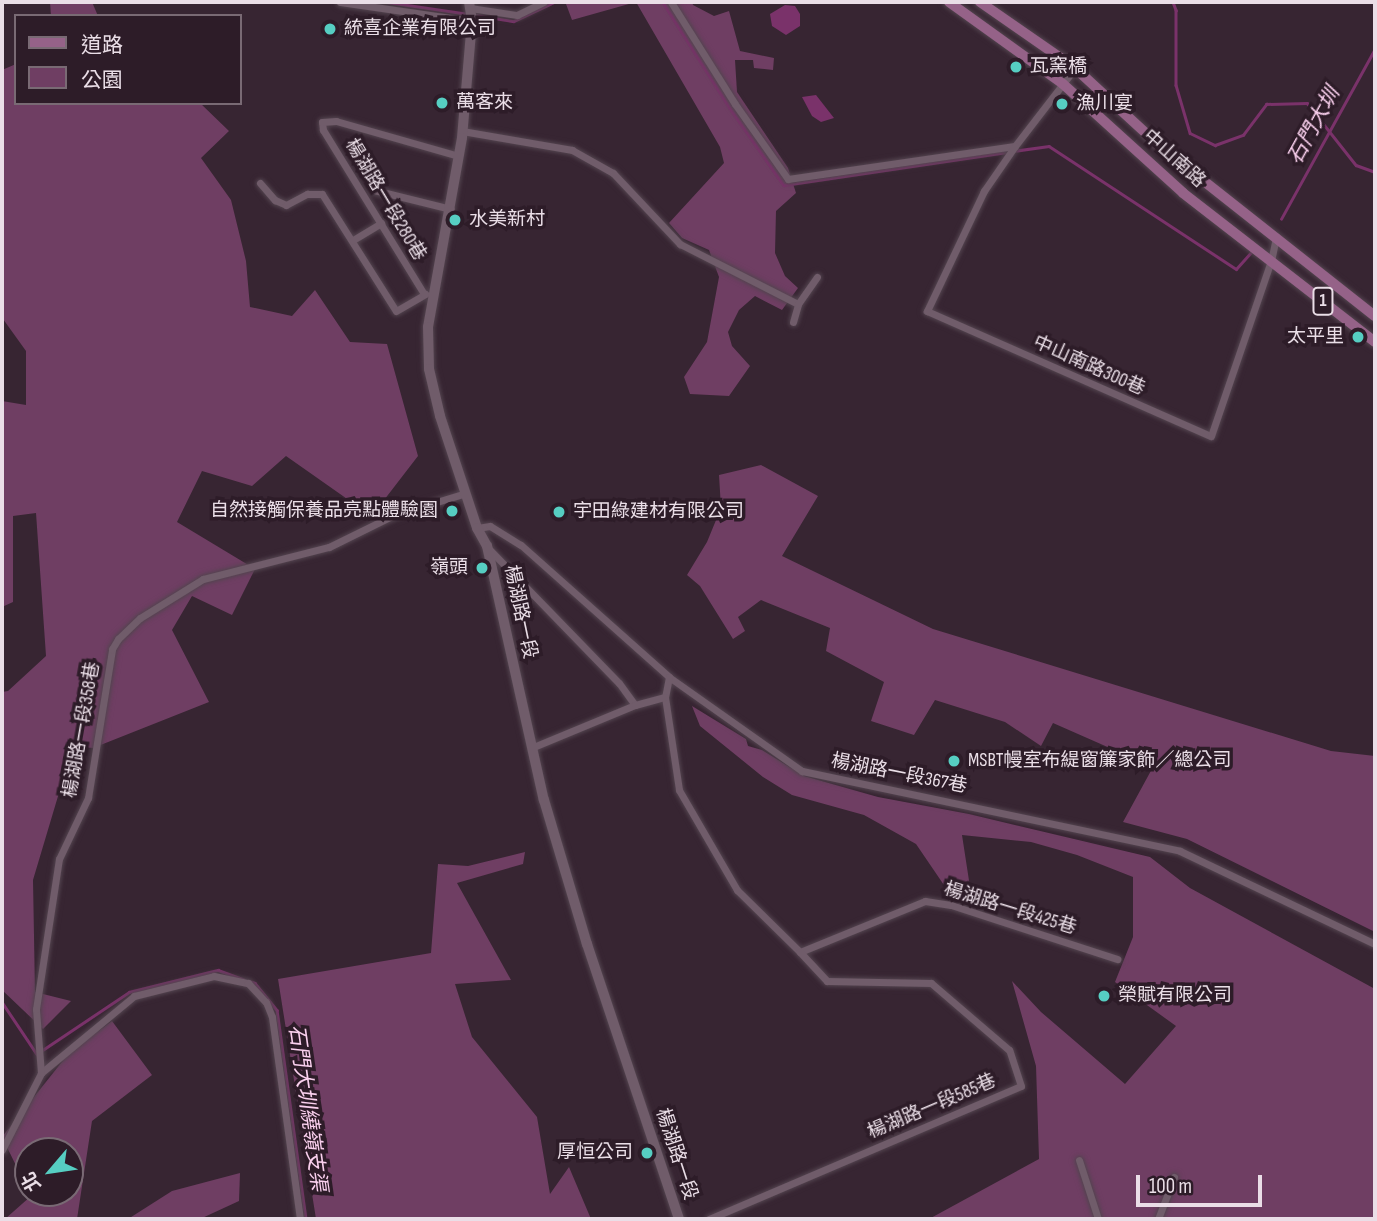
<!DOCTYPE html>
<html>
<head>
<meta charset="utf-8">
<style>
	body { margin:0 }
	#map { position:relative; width:1377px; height:1221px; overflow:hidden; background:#372532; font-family:"Sofia Sans Condensed","Noto Sans TC",sans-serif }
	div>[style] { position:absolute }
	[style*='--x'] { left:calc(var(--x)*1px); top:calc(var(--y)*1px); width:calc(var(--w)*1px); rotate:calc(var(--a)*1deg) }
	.green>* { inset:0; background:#6f3e63 }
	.water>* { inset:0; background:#7a326a }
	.stream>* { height:2.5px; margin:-1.25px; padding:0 1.25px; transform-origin:1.25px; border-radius:1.25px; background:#7a326a }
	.roads { filter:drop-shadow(0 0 2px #53444f) drop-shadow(0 0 2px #53444f) }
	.street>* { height:7px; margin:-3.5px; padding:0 3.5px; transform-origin:3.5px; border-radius:3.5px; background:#705c6a }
	.secondary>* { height:10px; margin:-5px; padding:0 5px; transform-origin:5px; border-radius:5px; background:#705c6a }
	.primary>* { height:10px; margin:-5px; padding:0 5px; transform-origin:5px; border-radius:5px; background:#956288 }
	.dots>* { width:19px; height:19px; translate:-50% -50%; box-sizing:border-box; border:4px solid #2d1c28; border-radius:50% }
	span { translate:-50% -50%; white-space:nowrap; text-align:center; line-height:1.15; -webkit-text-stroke:7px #2d1c28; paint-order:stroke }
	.shield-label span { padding:2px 5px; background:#2d1c28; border:2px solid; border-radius:5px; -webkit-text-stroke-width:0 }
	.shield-label { font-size:18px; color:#eadee7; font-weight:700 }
	.poi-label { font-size:19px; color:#eadee7 }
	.left { translate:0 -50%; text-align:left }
	.right { translate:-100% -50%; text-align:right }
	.street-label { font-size:19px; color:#eadee7 }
	.water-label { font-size:21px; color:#fad0ee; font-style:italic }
	.frame { position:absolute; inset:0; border:4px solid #eadee7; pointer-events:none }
	.legend { position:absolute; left:14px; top:14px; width:228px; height:91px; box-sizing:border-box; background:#2d1c28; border:2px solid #796a74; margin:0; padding:9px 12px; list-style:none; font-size:21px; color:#eadee7 }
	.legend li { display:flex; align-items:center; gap:14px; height:35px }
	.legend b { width:35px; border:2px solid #796a74 }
	.north { position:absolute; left:14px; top:1137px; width:70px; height:70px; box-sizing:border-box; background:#2d1c28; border:2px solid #796a74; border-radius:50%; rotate:241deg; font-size:19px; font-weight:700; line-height:28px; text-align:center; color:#eadee7 }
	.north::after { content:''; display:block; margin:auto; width:24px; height:32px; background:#56cec2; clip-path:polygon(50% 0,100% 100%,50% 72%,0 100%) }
	.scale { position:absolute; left:1136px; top:1175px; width:126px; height:32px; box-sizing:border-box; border:4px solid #eadee7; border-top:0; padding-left:9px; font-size:21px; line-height:24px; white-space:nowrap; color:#eadee7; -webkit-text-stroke:5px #2d1c28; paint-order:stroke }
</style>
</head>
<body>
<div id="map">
	<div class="green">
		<i style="clip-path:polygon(50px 2px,92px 2px,98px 16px,51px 16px)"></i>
		<i style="clip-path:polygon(569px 2px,692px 2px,693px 5px,714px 16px,729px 11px,740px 51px,774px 58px,773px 70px,754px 68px,753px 60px,735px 60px,737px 92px,788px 168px,796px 193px,776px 211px,775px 253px,785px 276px,798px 288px,782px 310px,755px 296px,739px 310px,728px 332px,732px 346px,750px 366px,729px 396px,690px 394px,684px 377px,707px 342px,719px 277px,709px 250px,682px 238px,669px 223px,724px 163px,720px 147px,636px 2px,572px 20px,566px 4px)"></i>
		<i style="clip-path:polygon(16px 64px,16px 103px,200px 103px,229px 131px,201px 158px,231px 200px,246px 261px,250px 307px,292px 316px,315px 290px,350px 342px,387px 344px,418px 456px,381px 504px,360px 508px,286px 456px,252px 486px,202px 471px,177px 522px,255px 569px,232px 615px,192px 596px,172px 630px,209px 702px,93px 748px,73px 746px,33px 880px,35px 992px,71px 1001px,43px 1029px,2px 990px,2px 692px,8px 691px,46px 656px,36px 513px,13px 516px,13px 602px,2px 607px,2px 401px,26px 405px,26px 351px,3px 319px,2px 285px,2px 70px)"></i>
		<i style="clip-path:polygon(761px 465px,818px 496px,782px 556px,933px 629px,1331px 751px,1375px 756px,1375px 932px,1187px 839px,1123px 822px,1153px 767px,1053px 723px,1041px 746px,1005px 722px,935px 700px,914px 735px,871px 721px,884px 682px,826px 651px,830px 628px,761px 600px,738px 617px,745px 631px,733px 639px,700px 586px,687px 575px,707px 542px,721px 508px,719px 475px)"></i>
		<i style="clip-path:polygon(692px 706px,746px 739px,748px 746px,762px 750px,804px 776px,878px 797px,969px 814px,1150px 857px,1190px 888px,1375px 989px,1375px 1219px,929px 1219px,1039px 1159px,1036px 1066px,1012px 981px,1041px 1012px,1125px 1084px,1176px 1026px,1115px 982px,1133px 937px,1133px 877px,1077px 855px,1031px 842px,962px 835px,970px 887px,948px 891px,916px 844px,864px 815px,792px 795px,763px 777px,700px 726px)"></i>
		<i style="clip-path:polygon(525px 852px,523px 864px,457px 883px,511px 980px,455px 984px,472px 1037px,537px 1117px,550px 1194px,569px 1167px,591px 1219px,316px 1219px,278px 979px,431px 953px,438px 864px,468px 866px)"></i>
		<i style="clip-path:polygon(112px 1021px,152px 1075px,92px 1121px,77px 1219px,5px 1219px,31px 1196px,29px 1193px,70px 1193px,70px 1151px,28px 1151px,28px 1190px,2px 1137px,69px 1053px)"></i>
		<i style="clip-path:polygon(240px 1173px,239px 1201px,200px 1219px,128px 1219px,172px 1191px)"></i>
	</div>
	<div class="water">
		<i style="clip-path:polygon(785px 5px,795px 6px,800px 14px,800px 26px,786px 35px,772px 26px,770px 14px)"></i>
		<i style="clip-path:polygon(816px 95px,834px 118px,821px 122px,812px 116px,802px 97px)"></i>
	</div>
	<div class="stream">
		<i style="--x:387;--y:2;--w:82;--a:8.4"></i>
		<i style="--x:663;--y:2;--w:125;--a:57.7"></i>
		<i style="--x:730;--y:108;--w:94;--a:55"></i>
		<i style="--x:784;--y:185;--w:225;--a:-8.4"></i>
		<i style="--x:1173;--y:2;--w:9;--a:69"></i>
		<i style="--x:1176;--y:10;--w:75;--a:90"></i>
		<i style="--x:1176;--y:85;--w:50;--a:73.7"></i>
		<i style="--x:1190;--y:133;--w:28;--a:26"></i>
		<i style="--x:1215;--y:145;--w:30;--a:-20"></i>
		<i style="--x:1243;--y:135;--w:39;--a:-53"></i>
		<i style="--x:1266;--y:104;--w:41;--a:-1.4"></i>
		<i style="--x:1307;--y:103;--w:79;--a:51.7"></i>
		<i style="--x:1356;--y:165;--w:20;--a:20"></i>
		<i style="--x:475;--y:15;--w:39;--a:9"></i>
		<i style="--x:514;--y:21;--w:44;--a:-25.4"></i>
		<i style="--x:1013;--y:151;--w:36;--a:-8"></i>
		<i style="--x:1049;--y:146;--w:224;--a:33.3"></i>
		<i style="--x:1236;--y:269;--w:24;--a:-48"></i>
		<i style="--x:1281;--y:219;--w:194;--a:-61.1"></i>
		<i style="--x:249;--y:981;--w:6;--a:18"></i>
		<i style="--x:255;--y:983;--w:35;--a:51"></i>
		<i style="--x:277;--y:1010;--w:211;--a:82.1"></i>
		<i style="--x:2;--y:1002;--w:63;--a:56.1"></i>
		<i style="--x:41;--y:1051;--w:106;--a:-33.8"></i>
		<i style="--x:129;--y:992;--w:92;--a:-13.9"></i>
		<i style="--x:218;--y:970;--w:27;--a:20"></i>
	</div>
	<div class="roads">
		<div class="street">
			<i style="--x:340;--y:2;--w:133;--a:8.2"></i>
			<i style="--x:671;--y:2;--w:120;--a:57.9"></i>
			<i style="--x:735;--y:104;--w:92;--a:54.8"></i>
			<i style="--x:788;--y:179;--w:229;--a:-8.3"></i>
			<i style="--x:1015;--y:146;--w:98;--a:-52.4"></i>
			<i style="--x:470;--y:8;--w:48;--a:8.5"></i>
			<i style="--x:517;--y:15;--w:30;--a:-26"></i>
			<i style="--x:462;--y:131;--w:112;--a:9.8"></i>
			<i style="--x:572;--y:150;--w:47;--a:29.3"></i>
			<i style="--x:613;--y:173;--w:98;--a:46.7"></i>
			<i style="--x:680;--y:244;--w:132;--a:27"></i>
			<i style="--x:1015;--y:146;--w:55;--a:124.6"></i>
			<i style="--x:984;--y:191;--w:133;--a:115.4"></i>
			<i style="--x:927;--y:311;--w:310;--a:23.8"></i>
			<i style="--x:1211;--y:436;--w:185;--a:-71.1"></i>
			<i style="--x:1271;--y:261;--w:25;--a:-78"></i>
			<i style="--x:260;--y:183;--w:23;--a:49"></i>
			<i style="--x:275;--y:200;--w:12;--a:24"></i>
			<i style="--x:286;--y:205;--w:24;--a:-28"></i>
			<i style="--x:307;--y:194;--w:15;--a:0"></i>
			<i style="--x:322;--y:194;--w:138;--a:57.7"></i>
			<i style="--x:396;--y:311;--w:34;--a:-30"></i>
			<i style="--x:374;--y:190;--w:79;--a:13.9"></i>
			<i style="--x:353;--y:240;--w:33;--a:-31"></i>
			<i style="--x:424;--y:294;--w:193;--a:-121.6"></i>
			<i style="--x:323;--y:130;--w:8;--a:-97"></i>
			<i style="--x:322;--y:122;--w:14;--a:-4"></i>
			<i style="--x:336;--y:121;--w:128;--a:15.9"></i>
			<i style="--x:793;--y:322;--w:19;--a:-74"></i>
			<i style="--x:798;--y:304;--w:33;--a:-55"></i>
			<i style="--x:477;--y:528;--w:13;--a:-9"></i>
			<i style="--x:490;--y:526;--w:36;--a:32"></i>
			<i style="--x:521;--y:545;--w:198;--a:41.7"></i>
			<i style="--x:669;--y:677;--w:163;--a:35.3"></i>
			<i style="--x:802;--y:771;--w:386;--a:11.9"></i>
			<i style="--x:1180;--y:851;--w:216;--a:25.5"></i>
			<i style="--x:488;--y:548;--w:188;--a:45.9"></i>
			<i style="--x:619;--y:683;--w:27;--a:54"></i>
			<i style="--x:669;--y:677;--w:20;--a:101"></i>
			<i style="--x:665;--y:697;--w:94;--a:81.4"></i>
			<i style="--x:679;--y:790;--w:116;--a:59.9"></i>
			<i style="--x:737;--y:890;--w:88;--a:44.5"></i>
			<i style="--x:800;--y:952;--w:135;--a:-22.2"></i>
			<i style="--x:925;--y:901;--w:26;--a:9"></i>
			<i style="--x:951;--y:905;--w:175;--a:18"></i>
			<i style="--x:531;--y:748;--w:113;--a:-22.5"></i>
			<i style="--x:635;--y:705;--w:31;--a:-15"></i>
			<i style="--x:41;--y:1073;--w:121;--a:-39.6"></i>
			<i style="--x:134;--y:996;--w:82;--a:-14"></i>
			<i style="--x:214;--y:976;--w:35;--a:12"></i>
			<i style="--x:248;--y:983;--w:26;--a:47"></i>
			<i style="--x:266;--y:1002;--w:16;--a:68"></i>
			<i style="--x:272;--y:1017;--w:204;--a:82.1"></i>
			<i style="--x:2;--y:1150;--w:86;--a:-63.1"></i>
			<i style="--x:41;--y:1073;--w:64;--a:-94.5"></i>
			<i style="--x:36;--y:1009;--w:152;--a:-81.3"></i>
			<i style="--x:59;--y:859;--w:68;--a:-64.6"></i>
			<i style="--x:88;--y:798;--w:151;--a:-80.8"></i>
			<i style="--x:112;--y:649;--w:12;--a:-59"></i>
			<i style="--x:118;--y:639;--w:30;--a:-44"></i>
			<i style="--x:140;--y:618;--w:74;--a:-31.8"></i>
			<i style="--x:203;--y:579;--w:130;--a:-14.3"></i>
			<i style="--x:329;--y:547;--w:72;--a:-26.2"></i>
			<i style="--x:394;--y:515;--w:75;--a:-17"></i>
			<i style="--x:1079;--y:1160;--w:62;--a:72.1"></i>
			<i style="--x:709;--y:1219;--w:339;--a:-23.1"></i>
			<i style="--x:1021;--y:1086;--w:38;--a:-108"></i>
			<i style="--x:1009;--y:1050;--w:103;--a:-139.3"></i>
			<i style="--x:931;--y:983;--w:104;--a:-178.9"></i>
			<i style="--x:827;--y:981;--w:40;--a:-133"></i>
			<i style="--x:1158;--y:1219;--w:45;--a:-69.1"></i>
		</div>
		<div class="secondary">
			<i style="--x:469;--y:2;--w:19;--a:81"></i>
			<i style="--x:472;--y:21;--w:117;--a:94.9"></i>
			<i style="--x:462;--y:138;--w:192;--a:100.2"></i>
			<i style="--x:428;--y:327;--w:42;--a:88.6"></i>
			<i style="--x:429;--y:369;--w:48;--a:76.8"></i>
			<i style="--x:440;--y:416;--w:118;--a:71.7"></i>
			<i style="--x:477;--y:528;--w:21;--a:61"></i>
			<i style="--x:487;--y:546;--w:260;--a:77.4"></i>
			<i style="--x:544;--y:800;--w:150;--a:73.4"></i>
			<i style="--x:587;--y:944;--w:290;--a:71.5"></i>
		</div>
		<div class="primary">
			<i style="--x:949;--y:2;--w:140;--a:35.7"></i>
			<i style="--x:1063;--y:84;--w:162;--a:42.2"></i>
			<i style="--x:1183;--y:193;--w:243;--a:37.8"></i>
			<i style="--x:980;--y:2;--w:116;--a:34.8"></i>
			<i style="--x:1075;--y:68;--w:118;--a:42.6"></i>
			<i style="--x:1162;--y:148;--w:271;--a:38.3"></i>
		</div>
	</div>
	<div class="dots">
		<i style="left:330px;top:29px;background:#56cec2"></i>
		<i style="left:1016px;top:67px;background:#56cec2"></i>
		<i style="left:442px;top:103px;background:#56cec2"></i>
		<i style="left:1062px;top:104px;background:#56cec2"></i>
		<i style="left:455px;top:220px;background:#56cec2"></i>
		<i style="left:1358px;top:337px;background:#56cec2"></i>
		<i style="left:452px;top:511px;background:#56cec2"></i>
		<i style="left:559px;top:512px;background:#56cec2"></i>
		<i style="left:482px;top:568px;background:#56cec2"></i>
		<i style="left:954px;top:761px;background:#56cec2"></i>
		<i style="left:1104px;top:996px;background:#56cec2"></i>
		<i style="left:647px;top:1153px;background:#56cec2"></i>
	</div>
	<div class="shield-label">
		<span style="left:1323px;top:301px">1</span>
	</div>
	<div class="poi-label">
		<span class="left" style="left:344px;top:29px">統喜企業有限公司</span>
		<span class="left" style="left:1030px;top:67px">瓦窯橋</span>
		<span class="left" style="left:456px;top:103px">萬客來</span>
		<span class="left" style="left:1076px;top:104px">漁川宴</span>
		<span class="left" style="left:469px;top:220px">水美新村</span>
		<span class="right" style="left:1344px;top:337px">太平里</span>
		<span class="right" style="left:438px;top:511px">自然接觸保養品亮點體驗園</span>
		<span class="left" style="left:573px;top:512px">宇田綠建材有限公司</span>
		<span class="right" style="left:468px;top:568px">嶺頭</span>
		<span class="left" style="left:968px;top:761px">MSBT幔室布緹窗簾家飾／總公司</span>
		<span class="left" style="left:1118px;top:996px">榮賦有限公司</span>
		<span class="right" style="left:633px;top:1153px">厚恒公司</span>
	</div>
	<div class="street-label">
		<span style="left:1174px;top:159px;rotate:42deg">中山南路</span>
		<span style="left:385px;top:200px;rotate:59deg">楊湖路一段280巷</span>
		<span style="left:1089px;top:366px;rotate:24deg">中山南路300巷</span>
		<span style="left:520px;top:612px;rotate:78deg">楊湖路一段</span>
		<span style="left:82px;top:730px;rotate:-80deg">楊湖路一段358巷</span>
		<span style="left:899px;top:774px;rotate:11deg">楊湖路一段367巷</span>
		<span style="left:1010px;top:909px;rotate:17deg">楊湖路一段425巷</span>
		<span style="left:932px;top:1107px;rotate:-23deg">楊湖路一段585巷</span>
		<span style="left:676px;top:1154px;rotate:72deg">楊湖路一段</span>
	</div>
	<div class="water-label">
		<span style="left:1314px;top:126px;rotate:-61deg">石門大圳</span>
		<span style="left:307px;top:1108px;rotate:82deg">石門大圳繞嶺支渠</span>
	</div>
	<div class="frame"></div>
	<ul class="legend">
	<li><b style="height:9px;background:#956288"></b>道路</li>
	<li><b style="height:19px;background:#6f3e63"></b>公園</li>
	</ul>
	<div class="north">北</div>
	<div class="scale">100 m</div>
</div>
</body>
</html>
